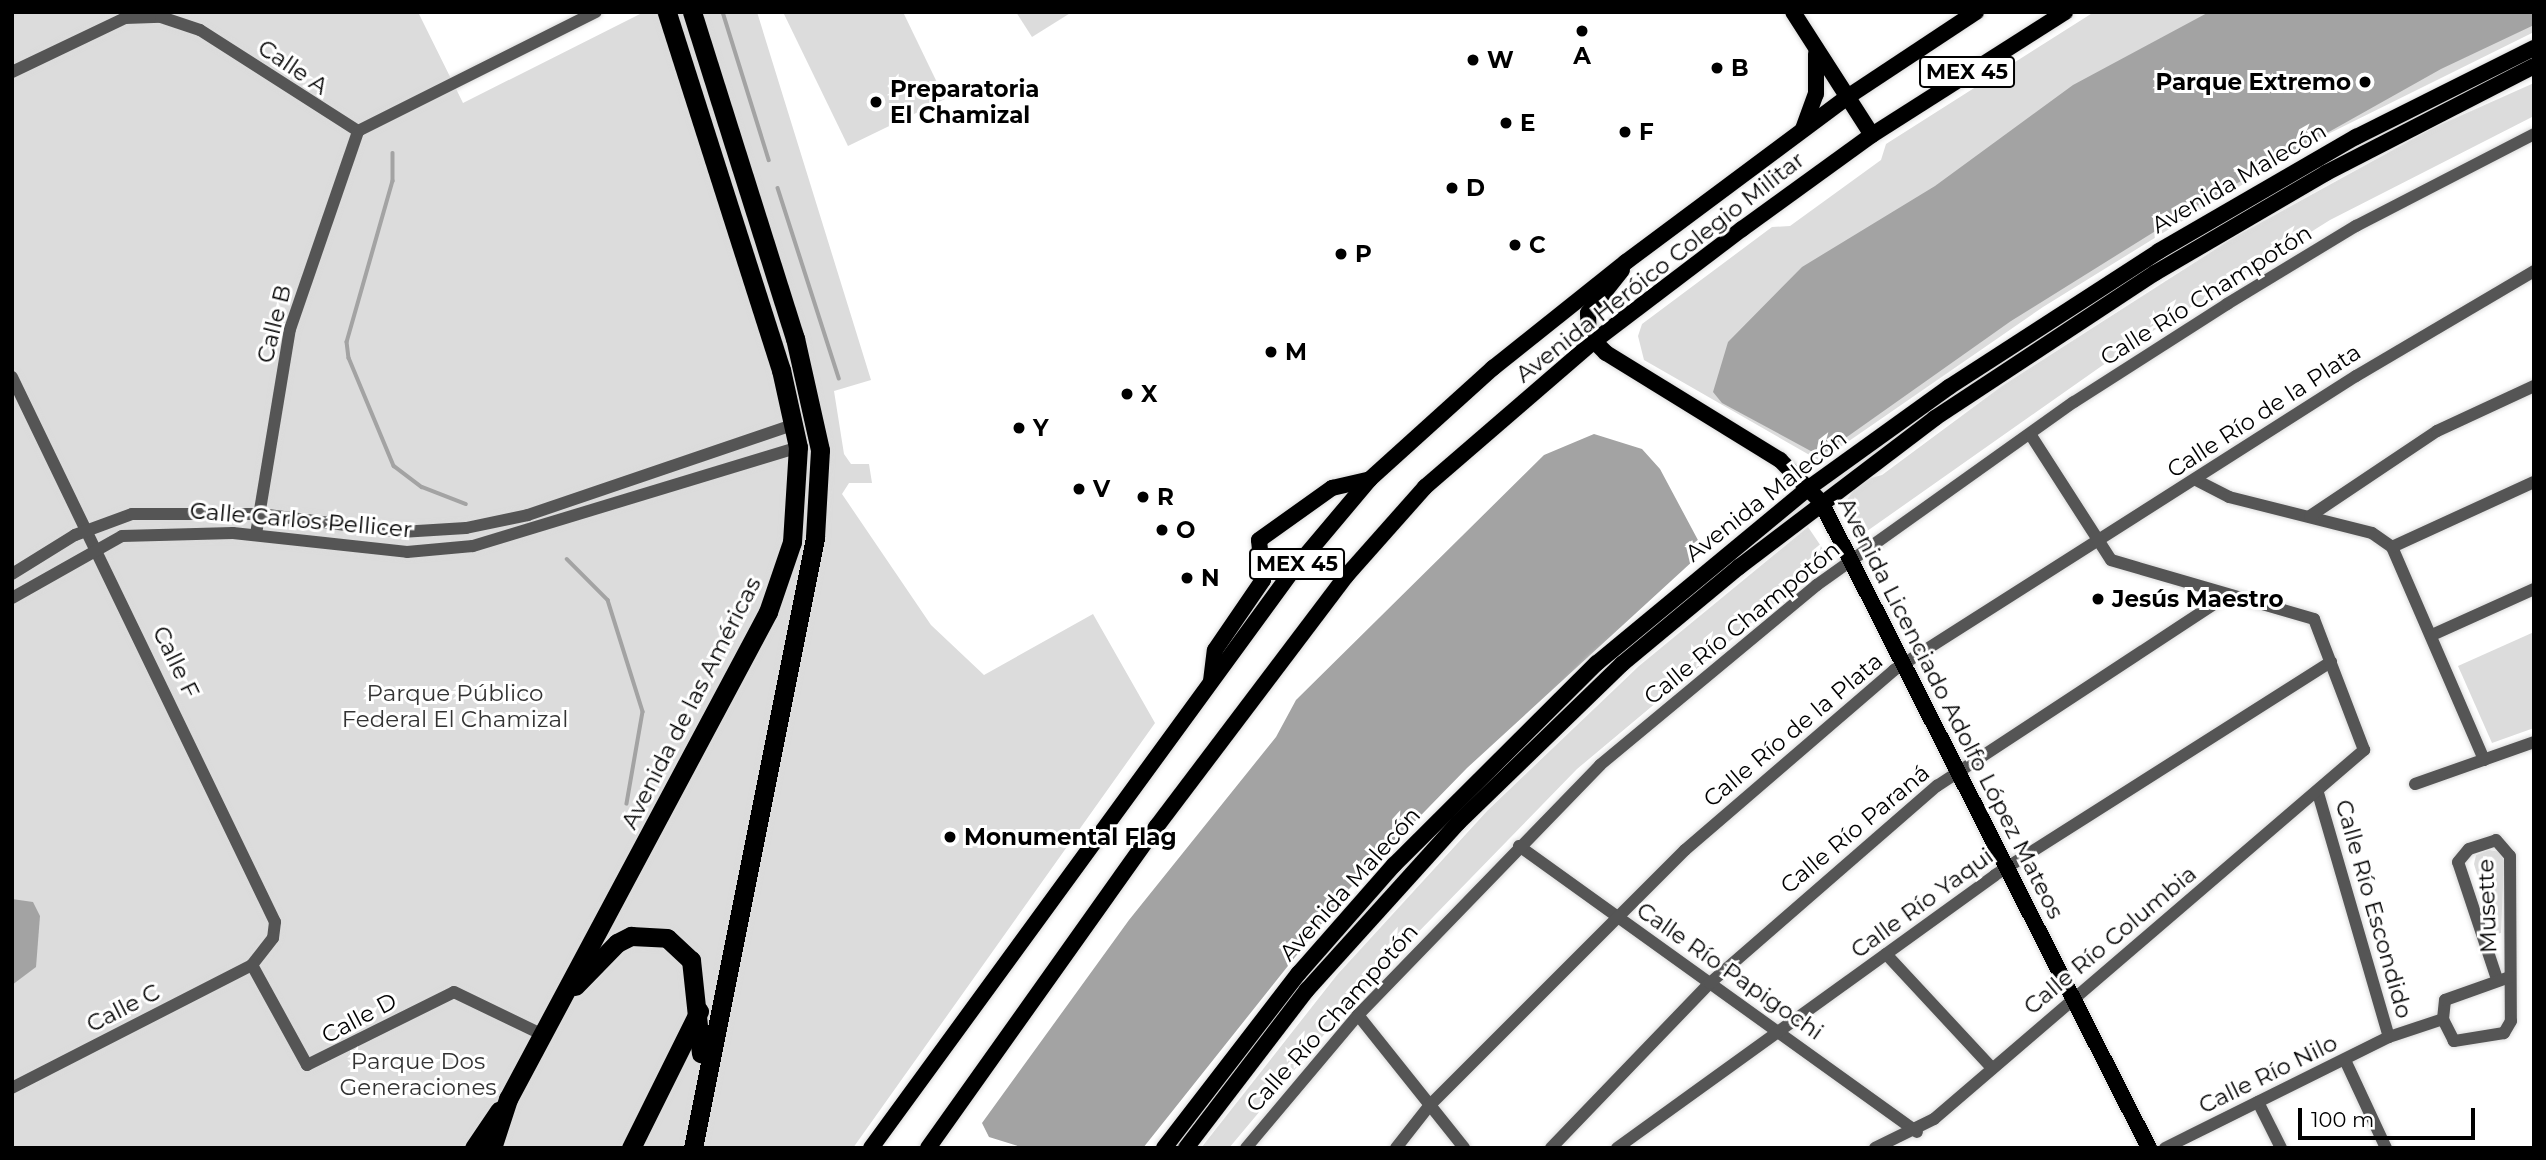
<!DOCTYPE html>
<html>
<head>
<meta charset="utf-8">
<style>
	body { margin:0 }
	#map { position:relative; width:2546px; height:1160px; overflow:hidden; background:#fff; font-family:Montserrat,sans-serif }
	div>[style] { position:absolute }
	[style*='--x'] { left:calc(var(--x)*1px); top:calc(var(--y)*1px); width:calc(var(--w)*1px); rotate:calc(var(--a)*1deg) }
	.green>* { inset:0; background:#dcdcdc }
	.water>* { inset:0; background:#a3a3a3 }
	.stream>* { height:3.5px; margin:-1.75px; padding:0 1.75px; transform-origin:1.75px; border-radius:1.75px; background:#a3a3a3 }
	.roads { filter:drop-shadow(0 0 2px #dbdbdb) drop-shadow(0 0 2px #dbdbdb) }
	.minor>* { height:12px; margin:-6px; padding:0 6px; transform-origin:6px; border-radius:6px; background:#555 }
	.major>* { height:16px; margin:-8px; padding:0 8px; transform-origin:8px; border-radius:8px; background:#000 }
	.highway>* { height:19px; margin:-9.5px; padding:0 9.5px; transform-origin:9.5px; border-radius:9.5px; background:#000 }
	.dots>* { width:19px; height:19px; translate:-50% -50%; box-sizing:border-box; border:4px solid #fff; border-radius:50% }
	span { translate:-50% -50%; white-space:nowrap; text-align:center; line-height:1.15; -webkit-text-stroke:6px #fff; paint-order:stroke }
	.shield-label span { padding:2px 5px; background:#fff; border:2px solid; border-radius:5px; -webkit-text-stroke-width:0 }
	.shield-label { font-size:21px; color:#000; font-weight:700 }
	.poi-label { font-size:23px; color:#000; font-weight:700 }
	.left { translate:0 -50%; text-align:left }
	.right { translate:-100% -50%; text-align:right }
	.street-label { font-size:23px; color:#000 }
	.park-label { font-size:23px; color:#333 }
	.frame { position:absolute; inset:0; border:14px solid #000; pointer-events:none }
	.scale { position:absolute; left:2298px; top:1108px; width:177px; height:32px; box-sizing:border-box; border:4px solid #000; border-top:0; padding-left:9px; font-size:21px; line-height:24px; white-space:nowrap; color:#000; -webkit-text-stroke:5px #fff; paint-order:stroke }
</style>
</head>
<body>
<div id="map">
	<div class="green">
		<i style="clip-path:polygon(12px 12px,418px 12px,463px 103px,644px 12px,757px 12px,871px 380px,834px 391px,844px 454px,851px 464px,869px 464px,872px 483px,849px 483px,842px 494px,931px 625px,984px 675px,1093px 614px,1155px 723px,853px 1148px,12px 1148px)"></i>
		<i style="clip-path:polygon(783px 12px,903px 12px,945px 99px,848px 146px)"></i>
		<i style="clip-path:polygon(1016px 12px,1072px 12px,1032px 37px)"></i>
		<i style="clip-path:polygon(2094px 12px,2534px 12px,2534px 32px,2328px 134px,2213px 202px,2043px 307px,1820px 461px,1644px 360px,1638px 336px,1642px 324px,1772px 227px,1790px 226px,1881px 160px,1886px 144px)"></i>
		<i style="clip-path:polygon(2534px 83px,2534px 116px,2330px 220px,2140px 339px,1860px 536px,1844px 504px,1860px 481px,1882px 475px,2002px 386px,2233px 238px,2433px 128px)"></i>
		<i style="clip-path:polygon(1808px 527px,1829px 558px,1577px 769px,1359px 993px,1229px 1148px,1201px 1148px,1337px 975px,1488px 810px,1639px 666px)"></i>
		<i style="clip-path:polygon(2534px 632px,2534px 728px,2492px 743px,2458px 666px)"></i>
		<i style="clip-path:polygon(2489px 850px,2500px 852px,2504px 861px,2501px 933px,2495px 934px,2474px 864px,2476px 855px)"></i>
	</div>
	<div class="water">
		<i style="clip-path:polygon(2209px 12px,2534px 12px,2534px 25px,2441px 69px,2186px 212px,2011px 321px,1820px 456px,1722px 403px,1713px 392px,1728px 342px,1802px 267px,1935px 186px,2073px 85px)"></i>
		<i style="clip-path:polygon(1594px 434px,1642px 449px,1660px 469px,1699px 542px,1695px 559px,1467px 768px,1350px 888px,1143px 1148px,1024px 1148px,989px 1137px,982px 1123px,1129px 920px,1276px 737px,1296px 700px,1544px 455px)"></i>
		<i style="clip-path:polygon(12px 899px,33px 902px,40px 916px,36px 967px,12px 985px)"></i>
	</div>
	<div class="stream">
		<i style="--x:723;--y:12;--w:155;--a:72.7"></i>
		<i style="--x:393;--y:153;--w:28;--a:90"></i>
		<i style="--x:393;--y:181;--w:167;--a:105.9"></i>
		<i style="--x:347;--y:342;--w:16;--a:83"></i>
		<i style="--x:349;--y:358;--w:117;--a:67.4"></i>
		<i style="--x:394;--y:466;--w:35;--a:37"></i>
		<i style="--x:422;--y:487;--w:47;--a:21.1"></i>
		<i style="--x:778;--y:188;--w:200;--a:72.2"></i>
		<i style="--x:567;--y:559;--w:58;--a:45"></i>
		<i style="--x:608;--y:600;--w:117;--a:72.6"></i>
		<i style="--x:643;--y:712;--w:93;--a:99.9"></i>
	</div>
	<div class="roads">
		<div class="minor">
			<i style="--x:12;--y:72;--w:125;--a:-25.5"></i>
			<i style="--x:125;--y:18;--w:36;--a:-2"></i>
			<i style="--x:161;--y:17;--w:41;--a:18.4"></i>
			<i style="--x:200;--y:30;--w:188;--a:32.6"></i>
			<i style="--x:358;--y:131;--w:266;--a:-26.6"></i>
			<i style="--x:12;--y:377;--w:605;--a:64.24"></i>
			<i style="--x:275;--y:922;--w:16;--a:97"></i>
			<i style="--x:273;--y:938;--w:34;--a:128"></i>
			<i style="--x:252;--y:965;--w:270;--a:152.9"></i>
			<i style="--x:2196;--y:480;--w:37;--a:27"></i>
			<i style="--x:2229;--y:497;--w:147;--a:14.1"></i>
			<i style="--x:2372;--y:533;--w:24;--a:35"></i>
			<i style="--x:2392;--y:547;--w:232;--a:66.6"></i>
			<i style="--x:2310;--y:516;--w:153;--a:-33.8"></i>
			<i style="--x:2437;--y:431;--w:107;--a:-24.9"></i>
			<i style="--x:256;--y:534;--w:208;--a:-80.6"></i>
			<i style="--x:290;--y:329;--w:209;--a:-71"></i>
			<i style="--x:2392;--y:547;--w:156;--a:-24.6"></i>
			<i style="--x:12;--y:574;--w:74;--a:-31.8"></i>
			<i style="--x:75;--y:535;--w:61;--a:-20.2"></i>
			<i style="--x:132;--y:514;--w:128;--a:0"></i>
			<i style="--x:260;--y:514;--w:142;--a:7.3"></i>
			<i style="--x:401;--y:532;--w:65;--a:-3.5"></i>
			<i style="--x:466;--y:528;--w:63;--a:-11.8"></i>
			<i style="--x:528;--y:515;--w:280;--a:-18.8"></i>
			<i style="--x:12;--y:598;--w:126;--a:-29.4"></i>
			<i style="--x:122;--y:536;--w:111;--a:-1.5"></i>
			<i style="--x:233;--y:533;--w:175;--a:6.2"></i>
			<i style="--x:407;--y:552;--w:66;--a:-5.2"></i>
			<i style="--x:473;--y:546;--w:340;--a:-16.9"></i>
			<i style="--x:2432;--y:635;--w:112;--a:-24.3"></i>
			<i style="--x:2415;--y:784;--w:126;--a:-19.4"></i>
			<i style="--x:2318;--y:793;--w:254;--a:73.8"></i>
			<i style="--x:1519;--y:846;--w:490;--a:35.7"></i>
			<i style="--x:1886;--y:954;--w:156;--a:47.1"></i>
			<i style="--x:252;--y:965;--w:114;--a:61.2"></i>
			<i style="--x:307;--y:1065;--w:164;--a:-26.4"></i>
			<i style="--x:454;--y:992;--w:97;--a:25.8"></i>
			<i style="--x:2497;--y:979;--w:123;--a:-108.4"></i>
			<i style="--x:2458;--y:862;--w:17;--a:-50"></i>
			<i style="--x:2469;--y:849;--w:28;--a:-18"></i>
			<i style="--x:2496;--y:840;--w:21;--a:49"></i>
			<i style="--x:2510;--y:856;--w:165;--a:89.7"></i>
			<i style="--x:2511;--y:1021;--w:14;--a:120"></i>
			<i style="--x:2504;--y:1033;--w:51;--a:170.9"></i>
			<i style="--x:2454;--y:1041;--w:25;--a:-117"></i>
			<i style="--x:2443;--y:1019;--w:19;--a:-84"></i>
			<i style="--x:2445;--y:1000;--w:69;--a:-19.5"></i>
			<i style="--x:1358;--y:1015;--w:170;--a:51.4"></i>
			<i style="--x:2345;--y:1060;--w:97;--a:65"></i>
			<i style="--x:2258;--y:1102;--w:51;--a:63.4"></i>
			<i style="--x:1246;--y:1148;--w:174;--a:-49.9"></i>
			<i style="--x:1358;--y:1015;--w:348;--a:-45.9"></i>
			<i style="--x:1600;--y:765;--w:282;--a:-39.7"></i>
			<i style="--x:1817;--y:585;--w:315;--a:-35.5"></i>
			<i style="--x:2074;--y:402;--w:182;--a:-32.6"></i>
			<i style="--x:2227;--y:304;--w:151;--a:-31.2"></i>
			<i style="--x:2356;--y:226;--w:200;--a:-27.3"></i>
			<i style="--x:1396;--y:1148;--w:53;--a:-51.8"></i>
			<i style="--x:1429;--y:1106;--w:362;--a:-45"></i>
			<i style="--x:1685;--y:850;--w:276;--a:-40.7"></i>
			<i style="--x:1894;--y:670;--w:548;--a:-32.47"></i>
			<i style="--x:2356;--y:376;--w:207;--a:-30.5"></i>
			<i style="--x:1551;--y:1148;--w:229;--a:-46.1"></i>
			<i style="--x:1710;--y:983;--w:301;--a:-41"></i>
			<i style="--x:1937;--y:786;--w:348;--a:-33.3"></i>
			<i style="--x:1617;--y:1148;--w:466;--a:-35.8"></i>
			<i style="--x:1995;--y:875;--w:398;--a:-32.4"></i>
			<i style="--x:1875;--y:1148;--w:66;--a:-26.2"></i>
			<i style="--x:1934;--y:1119;--w:567;--a:-40.63"></i>
			<i style="--x:2364;--y:750;--w:140;--a:-110.9"></i>
			<i style="--x:2314;--y:619;--w:211;--a:-163.8"></i>
			<i style="--x:2111;--y:560;--w:146;--a:-122.7"></i>
			<i style="--x:2165;--y:1148;--w:250;--a:-26.4"></i>
			<i style="--x:2389;--y:1037;--w:57;--a:-18.4"></i>
		</div>
		<div class="major">
			<i style="--x:1793;--y:12;--w:146;--a:57.3"></i>
			<i style="--x:1803;--y:129;--w:37;--a:-70"></i>
			<i style="--x:1816;--y:94;--w:40;--a:-90"></i>
			<i style="--x:1622;--y:270;--w:55;--a:128.3"></i>
			<i style="--x:1588;--y:313;--w:23;--a:88"></i>
			<i style="--x:1589;--y:336;--w:24;--a:45"></i>
			<i style="--x:1606;--y:353;--w:204;--a:31.6"></i>
			<i style="--x:1780;--y:460;--w:59;--a:45.7"></i>
			<i style="--x:1821;--y:502;--w:724;--a:63.08"></i>
			<i style="--x:1211;--y:681;--w:31;--a:-83"></i>
			<i style="--x:1215;--y:650;--w:85;--a:-55.6"></i>
			<i style="--x:1263;--y:580;--w:40;--a:-95.7"></i>
			<i style="--x:1259;--y:540;--w:90;--a:-35.5"></i>
			<i style="--x:1332;--y:488;--w:39;--a:-13"></i>
			<i style="--x:871;--y:1148;--w:711;--a:-53.87"></i>
			<i style="--x:1290;--y:574;--w:124;--a:-49.9"></i>
			<i style="--x:1370;--y:479;--w:166;--a:-42.1"></i>
			<i style="--x:1493;--y:368;--w:170;--a:-38.6"></i>
			<i style="--x:1626;--y:262;--w:274;--a:-36.7"></i>
			<i style="--x:1846;--y:98;--w:156;--a:-33.5"></i>
			<i style="--x:928;--y:1148;--w:395;--a:-54.6"></i>
			<i style="--x:1157;--y:826;--w:315;--a:-52.9"></i>
			<i style="--x:1347;--y:575;--w:118;--a:-48.4"></i>
			<i style="--x:1425;--y:487;--w:222;--a:-40.8"></i>
			<i style="--x:1593;--y:342;--w:187;--a:-37.2"></i>
			<i style="--x:1742;--y:229;--w:160;--a:-35.9"></i>
			<i style="--x:1872;--y:135;--w:229;--a:-32.5"></i>
			<i style="--x:1164;--y:1148;--w:221;--a:-52.4"></i>
			<i style="--x:1299;--y:973;--w:144;--a:-48.7"></i>
			<i style="--x:1394;--y:865;--w:286;--a:-44.9"></i>
			<i style="--x:1597;--y:663;--w:276;--a:-39.6"></i>
			<i style="--x:1810;--y:487;--w:171;--a:-35.7"></i>
			<i style="--x:1949;--y:387;--w:250;--a:-32.9"></i>
			<i style="--x:2159;--y:251;--w:228;--a:-30.1"></i>
			<i style="--x:2356;--y:137;--w:199;--a:-26.6"></i>
			<i style="--x:1186;--y:1148;--w:199;--a:-52.6"></i>
			<i style="--x:1307;--y:990;--w:225;--a:-47.9"></i>
			<i style="--x:1458;--y:823;--w:228;--a:-44.1"></i>
			<i style="--x:1622;--y:664;--w:152;--a:-39.7"></i>
			<i style="--x:1739;--y:567;--w:246;--a:-37.2"></i>
			<i style="--x:1935;--y:418;--w:263;--a:-33.4"></i>
			<i style="--x:2155;--y:273;--w:198;--a:-30.3"></i>
			<i style="--x:2326;--y:173;--w:234;--a:-27.2"></i>
		</div>
		<div class="highway">
			<i style="--x:692;--y:12;--w:342;--a:72.5"></i>
			<i style="--x:795;--y:338;--w:115;--a:77.4"></i>
			<i style="--x:820;--y:450;--w:88;--a:93.3"></i>
			<i style="--x:815;--y:538;--w:622;--a:101.31"></i>
			<i style="--x:575;--y:986;--w:60;--a:-45.7"></i>
			<i style="--x:617;--y:943;--w:16;--a:-27"></i>
			<i style="--x:631;--y:936;--w:36;--a:3"></i>
			<i style="--x:667;--y:938;--w:33;--a:43"></i>
			<i style="--x:691;--y:960;--w:94;--a:83.9"></i>
			<i style="--x:474;--y:1148;--w:45;--a:-56"></i>
			<i style="--x:492;--y:1148;--w:52;--a:-71.9"></i>
			<i style="--x:508;--y:1099;--w:552;--a:-61.9"></i>
			<i style="--x:768;--y:612;--w:74;--a:-71.1"></i>
			<i style="--x:792;--y:542;--w:95;--a:-86.4"></i>
			<i style="--x:798;--y:447;--w:79;--a:-102.4"></i>
			<i style="--x:781;--y:370;--w:376;--a:-107.7"></i>
			<i style="--x:631;--y:1148;--w:153;--a:-63.6"></i>
		</div>
	</div>
	<div class="dots">
		<i style="left:1582px;top:31px;background:#000"></i>
		<i style="left:1473px;top:60px;background:#000"></i>
		<i style="left:1717px;top:68px;background:#000"></i>
		<i style="left:2365px;top:82px;background:#000"></i>
		<i style="left:876px;top:102px;background:#000"></i>
		<i style="left:1506px;top:123px;background:#000"></i>
		<i style="left:1625px;top:132px;background:#000"></i>
		<i style="left:1452px;top:188px;background:#000"></i>
		<i style="left:1515px;top:245px;background:#000"></i>
		<i style="left:1341px;top:254px;background:#000"></i>
		<i style="left:1271px;top:352px;background:#000"></i>
		<i style="left:1127px;top:394px;background:#000"></i>
		<i style="left:1019px;top:428px;background:#000"></i>
		<i style="left:1079px;top:489px;background:#000"></i>
		<i style="left:1143px;top:497px;background:#000"></i>
		<i style="left:1162px;top:530px;background:#000"></i>
		<i style="left:1187px;top:578px;background:#000"></i>
		<i style="left:2098px;top:599px;background:#000"></i>
		<i style="left:950px;top:837px;background:#000"></i>
	</div>
	<div class="shield-label">
		<span style="left:1967px;top:72px">MEX 45</span>
		<span style="left:1297px;top:564px">MEX 45</span>
	</div>
	<div class="poi-label">
		<span style="left:1582px;top:56px">A</span>
		<span class="left" style="left:1487px;top:60px">W</span>
		<span class="left" style="left:1731px;top:68px">B</span>
		<span class="right" style="left:2351px;top:82px">Parque Extremo</span>
		<span class="left" style="left:890px;top:102px">Preparatoria<br>El Chamizal</span>
		<span class="left" style="left:1520px;top:123px">E</span>
		<span class="left" style="left:1639px;top:132px">F</span>
		<span class="left" style="left:1466px;top:188px">D</span>
		<span class="left" style="left:1529px;top:245px">C</span>
		<span class="left" style="left:1355px;top:254px">P</span>
		<span class="left" style="left:1285px;top:352px">M</span>
		<span class="left" style="left:1141px;top:394px">X</span>
		<span class="left" style="left:1033px;top:428px">Y</span>
		<span class="left" style="left:1093px;top:489px">V</span>
		<span class="left" style="left:1157px;top:497px">R</span>
		<span class="left" style="left:1176px;top:530px">O</span>
		<span class="left" style="left:1201px;top:578px">N</span>
		<span class="left" style="left:2112px;top:599px">Jesús Maestro</span>
		<span class="left" style="left:964px;top:837px">Monumental Flag</span>
	</div>
	<div class="street-label">
		<span style="left:293px;top:67px;rotate:34deg">Calle A</span>
		<span style="left:2239px;top:178px;rotate:-30deg">Avenida Malecón</span>
		<span style="left:1660px;top:267px;rotate:-38deg">Avenida Heróico Colegio Militar</span>
		<span style="left:2206px;top:295px;rotate:-32deg">Calle Río Champotón</span>
		<span style="left:274px;top:324px;rotate:-76deg">Calle B</span>
		<span style="left:2264px;top:411px;rotate:-33deg">Calle Río de la Plata</span>
		<span style="left:1766px;top:496px;rotate:-38deg">Avenida Malecón</span>
		<span style="left:301px;top:520px;rotate:5deg">Calle Carlos Pellicer</span>
		<span style="left:1742px;top:623px;rotate:-39deg">Calle Río Champotón</span>
		<span style="left:176px;top:662px;rotate:64deg">Calle F</span>
		<span style="left:691px;top:703px;rotate:-63deg">Avenida de las Américas</span>
		<span style="left:1951px;top:708px;rotate:63deg">Avenida Licenciado Adolfo López Mateos</span>
		<span style="left:1793px;top:730px;rotate:-40deg">Calle Río de la Plata</span>
		<span style="left:1855px;top:829px;rotate:-40deg">Calle Río Paraná</span>
		<span style="left:1350px;top:884px;rotate:-48deg">Avenida Malecón</span>
		<span style="left:1922px;top:903px;rotate:-36deg">Calle Río Yaqui</span>
		<span style="left:2487px;top:906px;rotate:-92deg">Musette</span>
		<span style="left:2374px;top:909px;rotate:74deg">Calle Río Escondido</span>
		<span style="left:2110px;top:940px;rotate:-40deg">Calle Río Columbia</span>
		<span style="left:1730px;top:971px;rotate:35deg">Calle Río Papigochi</span>
		<span style="left:123px;top:1008px;rotate:-27deg">Calle C</span>
		<span style="left:359px;top:1018px;rotate:-28deg">Calle D</span>
		<span style="left:1332px;top:1018px;rotate:-48deg">Calle Río Champotón</span>
		<span style="left:2268px;top:1074px;rotate:-26deg">Calle Río Nilo</span>
	</div>
	<div class="park-label">
		<span style="left:455px;top:706px">Parque Público<br>Federal El Chamizal</span>
		<span style="left:418px;top:1074px">Parque Dos<br>Generaciones</span>
	</div>
	<div class="frame"></div>
	<div class="scale">100 m</div>
</div>
</body>
</html>
